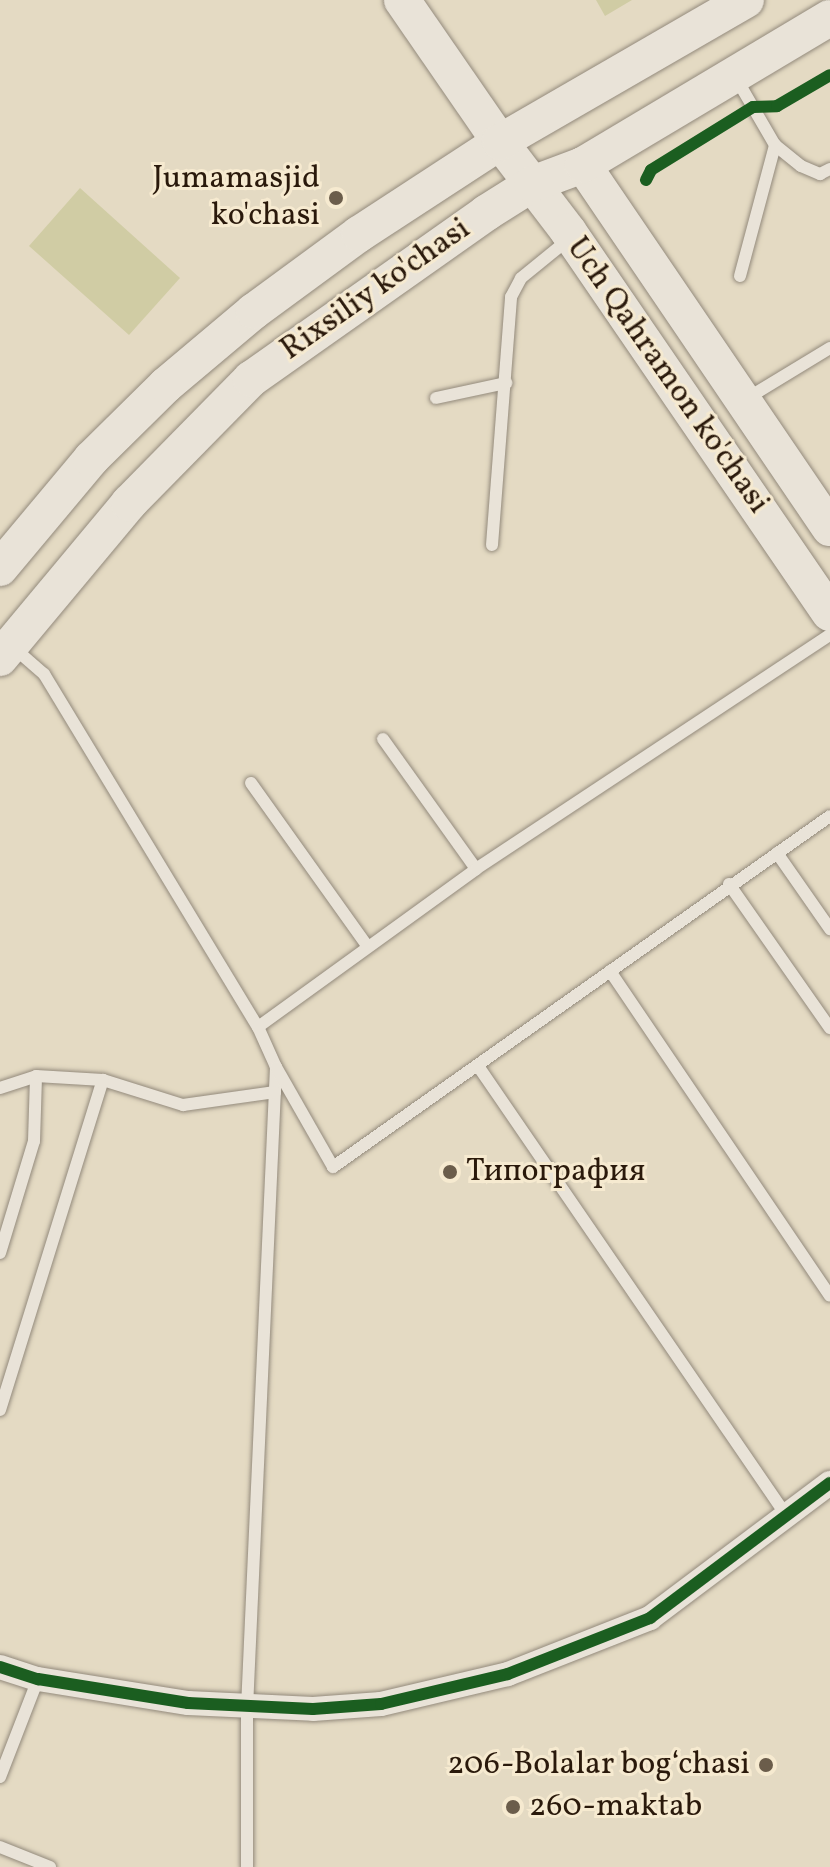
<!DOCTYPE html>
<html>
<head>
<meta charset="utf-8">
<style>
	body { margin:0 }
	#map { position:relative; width:830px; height:1867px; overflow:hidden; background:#e4dac3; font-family:Vollkorn,serif }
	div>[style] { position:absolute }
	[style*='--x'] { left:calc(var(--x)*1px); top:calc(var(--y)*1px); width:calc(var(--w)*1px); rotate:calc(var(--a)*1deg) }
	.green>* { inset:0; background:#d0cca4 }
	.roads { filter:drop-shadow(0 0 2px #938a7c) drop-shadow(0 0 2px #938a7c) }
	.lane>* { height:12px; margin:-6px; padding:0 6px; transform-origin:6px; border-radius:6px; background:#e9e3d8 }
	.street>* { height:24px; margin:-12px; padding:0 12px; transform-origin:12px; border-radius:12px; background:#e9e3d8 }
	.secondary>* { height:36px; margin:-18px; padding:0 18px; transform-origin:18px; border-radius:18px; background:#e9e3d8 }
	.cycleway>* { height:12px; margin:-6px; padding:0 6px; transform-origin:6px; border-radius:6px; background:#1b5e20 }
	.dots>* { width:22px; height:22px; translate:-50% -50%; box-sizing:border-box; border:4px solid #f6ead0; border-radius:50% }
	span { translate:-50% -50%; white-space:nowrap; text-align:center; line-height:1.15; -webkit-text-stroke:6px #f6ead0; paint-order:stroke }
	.poi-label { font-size:32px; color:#2a190b }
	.right { translate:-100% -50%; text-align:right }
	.left { translate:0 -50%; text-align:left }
	.street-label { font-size:32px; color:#2a190b }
</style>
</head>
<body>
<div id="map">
	<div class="green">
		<i style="clip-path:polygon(596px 0,632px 0,605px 16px)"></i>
		<i style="clip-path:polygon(80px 188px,180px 278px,129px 335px,29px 246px)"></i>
	</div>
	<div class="roads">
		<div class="lane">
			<i style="--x:736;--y:78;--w:78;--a:59.8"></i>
			<i style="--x:775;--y:145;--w:33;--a:39"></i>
			<i style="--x:801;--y:166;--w:21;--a:23"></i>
			<i style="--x:820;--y:174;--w:11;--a:-27"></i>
			<i style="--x:740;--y:276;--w:136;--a:-75"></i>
			<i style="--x:436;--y:398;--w:72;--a:-12.1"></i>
			<i style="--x:746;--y:399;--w:98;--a:-31.3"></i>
			<i style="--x:492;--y:545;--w:249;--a:-85.6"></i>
			<i style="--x:511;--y:297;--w:21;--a:-62"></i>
			<i style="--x:521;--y:278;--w:62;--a:-39.1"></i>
			<i style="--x:14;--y:648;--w:40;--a:41"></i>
			<i style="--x:44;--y:674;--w:413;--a:58.8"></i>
			<i style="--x:258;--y:1027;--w:44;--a:65.8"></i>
			<i style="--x:276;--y:1067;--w:641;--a:92.59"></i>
			<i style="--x:247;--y:1707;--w:160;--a:90"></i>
			<i style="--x:383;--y:739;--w:160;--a:54.4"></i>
			<i style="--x:251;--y:783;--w:201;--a:54.5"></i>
			<i style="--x:777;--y:853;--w:93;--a:55.1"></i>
			<i style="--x:729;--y:884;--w:176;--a:55"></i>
			<i style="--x:610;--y:971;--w:392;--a:55.9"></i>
			<i style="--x:258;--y:1027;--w:269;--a:-35.9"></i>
			<i style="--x:476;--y:869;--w:424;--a:-33.5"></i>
			<i style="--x:478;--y:1066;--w:544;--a:55.55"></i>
			<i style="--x:276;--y:1067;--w:115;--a:60.3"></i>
			<i style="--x:333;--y:1167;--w:608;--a:-35.23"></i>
			<i style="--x:0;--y:1088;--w:38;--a:-18"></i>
			<i style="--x:36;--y:1076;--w:67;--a:3.4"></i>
			<i style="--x:103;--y:1080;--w:84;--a:17.4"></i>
			<i style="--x:183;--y:1105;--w:93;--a:-8"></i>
			<i style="--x:0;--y:1253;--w:117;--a:-73.1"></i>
			<i style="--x:34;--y:1141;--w:65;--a:-88.2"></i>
			<i style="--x:0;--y:1410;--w:346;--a:-72.7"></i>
			<i style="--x:0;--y:1777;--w:105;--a:-68.8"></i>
			<i style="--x:0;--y:1847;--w:54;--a:21.8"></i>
		</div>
		<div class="street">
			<i style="--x:0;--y:1667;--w:40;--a:18"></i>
			<i style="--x:38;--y:1679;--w:152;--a:9.1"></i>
			<i style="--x:188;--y:1703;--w:125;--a:2.7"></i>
			<i style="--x:313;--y:1709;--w:68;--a:-4.2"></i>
			<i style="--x:381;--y:1704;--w:130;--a:-13.3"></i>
			<i style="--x:508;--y:1674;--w:153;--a:-21.5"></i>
			<i style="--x:650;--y:1618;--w:225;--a:-36.9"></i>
		</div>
		<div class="secondary">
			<i style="--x:402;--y:0;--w:173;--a:55.4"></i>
			<i style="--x:500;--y:142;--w:112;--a:52.6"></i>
			<i style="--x:568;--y:231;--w:463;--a:55.6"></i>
			<i style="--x:583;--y:165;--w:439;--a:55.8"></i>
			<i style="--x:0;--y:568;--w:142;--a:-50.1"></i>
			<i style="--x:91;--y:459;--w:105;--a:-44.6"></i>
			<i style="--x:166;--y:385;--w:115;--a:-40.1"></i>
			<i style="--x:254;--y:311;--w:130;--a:-36.3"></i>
			<i style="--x:359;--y:234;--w:168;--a:-33.1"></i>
			<i style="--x:500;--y:142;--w:284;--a:-30"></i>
			<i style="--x:0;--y:658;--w:202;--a:-50.2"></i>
			<i style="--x:129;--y:503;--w:174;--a:-45.5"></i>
			<i style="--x:251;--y:379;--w:288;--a:-35.2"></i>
			<i style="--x:486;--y:213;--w:54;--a:-32.2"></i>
			<i style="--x:532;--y:184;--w:54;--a:-20.4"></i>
			<i style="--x:583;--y:165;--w:287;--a:-30.8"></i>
		</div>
	</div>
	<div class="cycleway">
		<i style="--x:646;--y:180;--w:11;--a:-63"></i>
		<i style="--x:651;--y:170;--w:120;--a:-31.7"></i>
		<i style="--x:753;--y:107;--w:24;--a:-2"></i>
		<i style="--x:777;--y:106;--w:61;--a:-30.3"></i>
		<i style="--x:0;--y:1667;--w:40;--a:18"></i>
		<i style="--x:38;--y:1679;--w:152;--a:9.1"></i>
		<i style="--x:188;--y:1703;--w:125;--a:2.7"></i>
		<i style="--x:313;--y:1709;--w:68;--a:-4.2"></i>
		<i style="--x:381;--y:1704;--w:130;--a:-13.3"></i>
		<i style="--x:508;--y:1674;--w:153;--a:-21.5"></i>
		<i style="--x:650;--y:1618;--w:225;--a:-36.9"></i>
	</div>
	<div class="dots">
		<i style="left:336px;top:198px;background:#6b5d4b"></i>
		<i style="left:450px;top:1172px;background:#6b5d4b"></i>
		<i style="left:766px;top:1765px;background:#6b5d4b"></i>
		<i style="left:513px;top:1807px;background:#6b5d4b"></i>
	</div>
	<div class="poi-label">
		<span class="right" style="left:320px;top:198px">Jumamasjid<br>ko'chasi</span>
		<span class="left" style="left:466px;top:1172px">Типография</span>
		<span class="right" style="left:750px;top:1765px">206-Bolalar bogʻchasi</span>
		<span class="left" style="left:529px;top:1807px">260-maktab</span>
	</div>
	<div class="street-label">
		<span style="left:376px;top:290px;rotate:-35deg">Rixsiliy ko'chasi</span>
		<span style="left:667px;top:376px;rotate:55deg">Uch Qahramon ko'chasi</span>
	</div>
</div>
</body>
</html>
